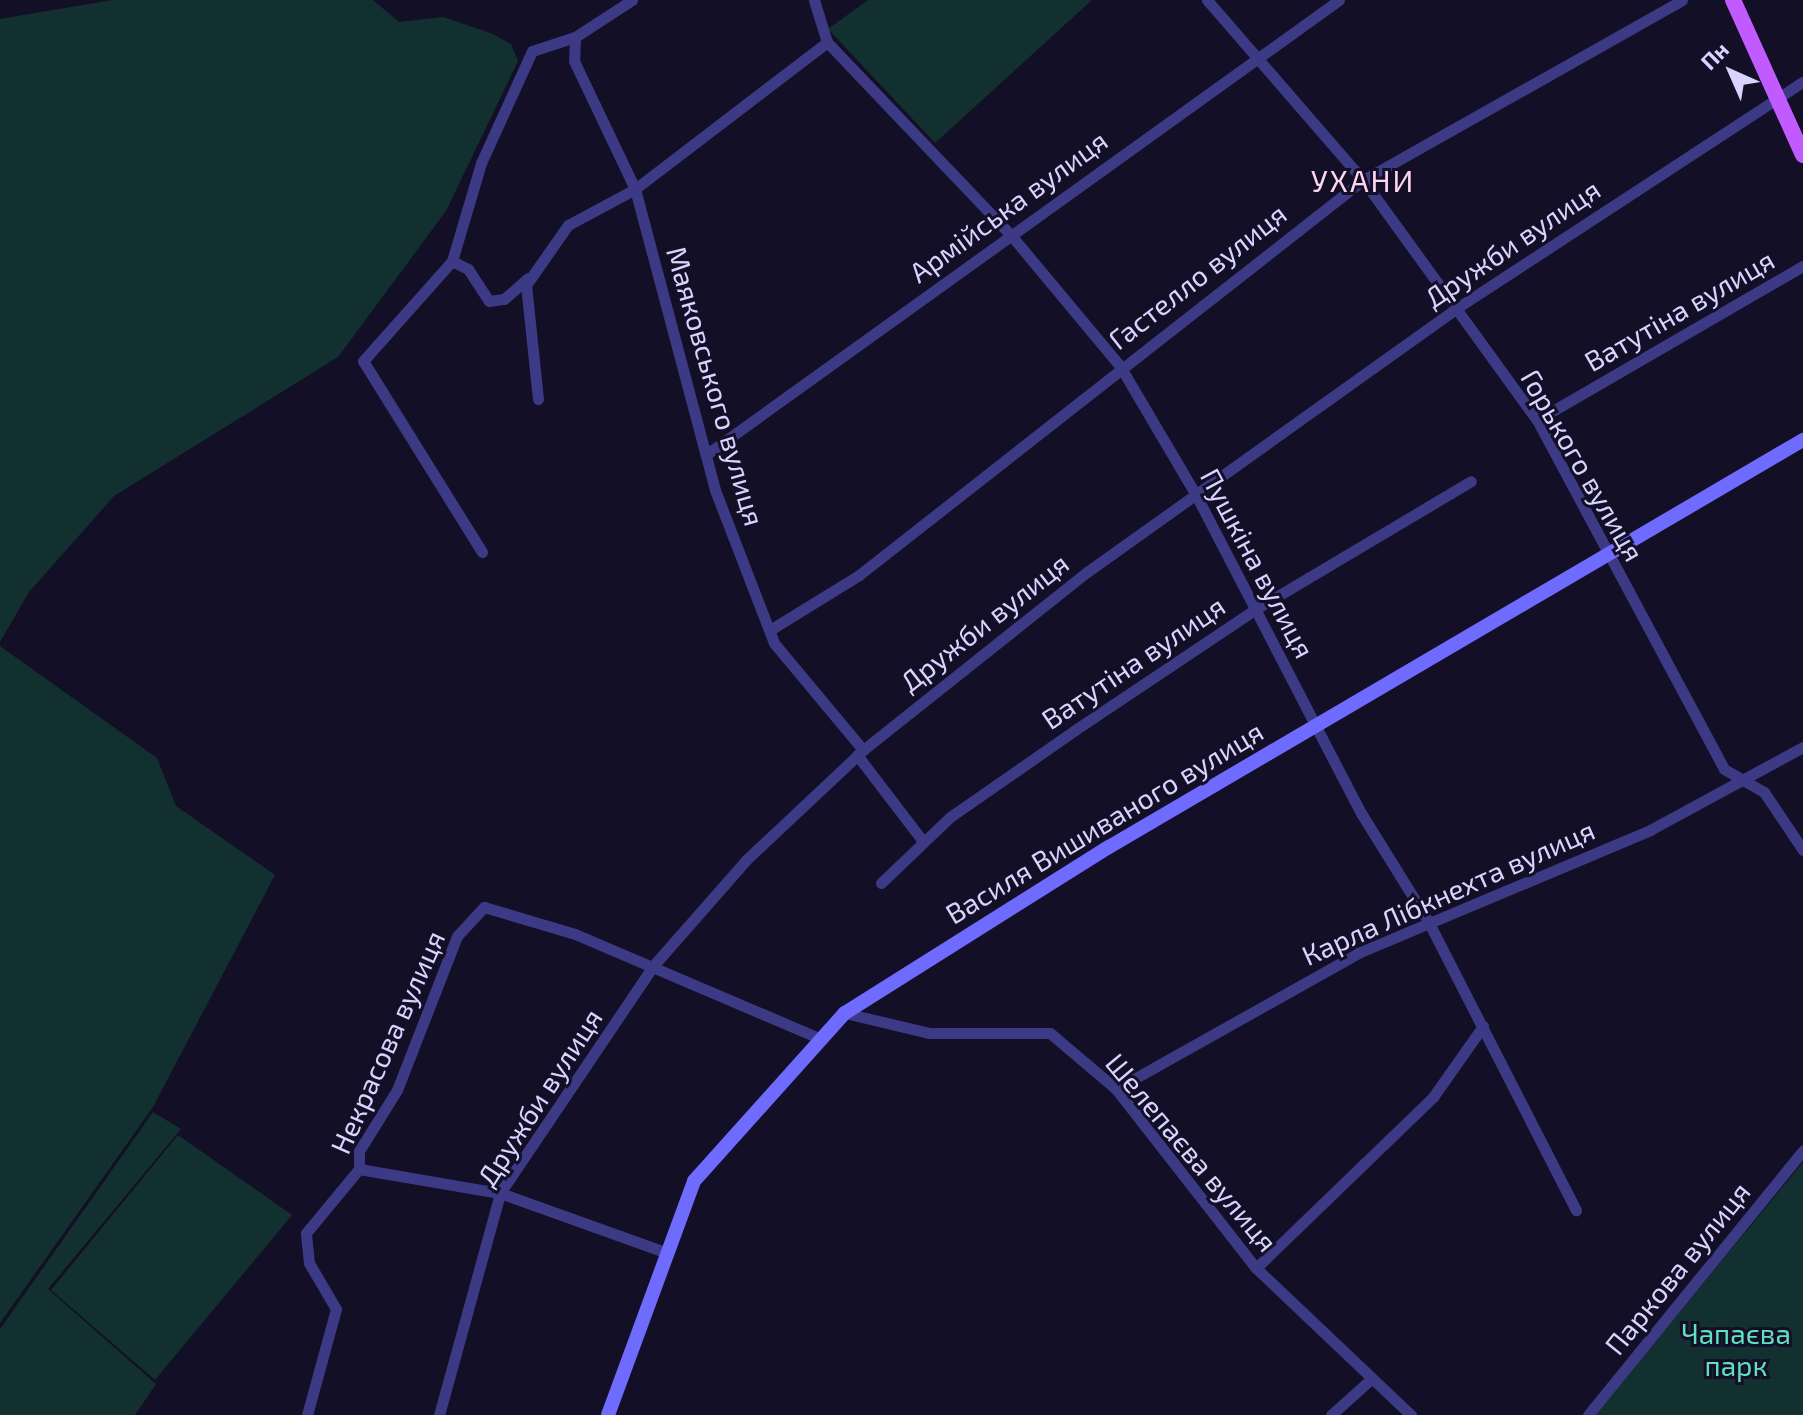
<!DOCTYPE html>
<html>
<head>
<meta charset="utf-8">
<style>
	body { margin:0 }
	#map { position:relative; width:1803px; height:1415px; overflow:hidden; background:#130f26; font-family:"Exo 2",sans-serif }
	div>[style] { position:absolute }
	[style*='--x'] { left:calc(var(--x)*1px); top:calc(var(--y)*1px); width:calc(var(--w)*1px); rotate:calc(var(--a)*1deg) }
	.green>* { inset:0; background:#12302f }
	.street>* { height:11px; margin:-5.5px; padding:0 5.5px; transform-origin:5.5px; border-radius:5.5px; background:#3d3a85 }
	.secondary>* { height:14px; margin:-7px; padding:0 7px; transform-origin:7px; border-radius:7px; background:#6f6bff }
	.primary>* { height:16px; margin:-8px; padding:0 8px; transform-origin:8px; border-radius:8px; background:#c25bff }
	span { translate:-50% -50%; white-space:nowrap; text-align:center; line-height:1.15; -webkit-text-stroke:6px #130f26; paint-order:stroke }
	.street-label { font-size:28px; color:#d9d4ff }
	.park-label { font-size:28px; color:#5fe0c0 }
	.neighbourhood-label { font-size:30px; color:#ffd6f0; letter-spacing:2px }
	.north { position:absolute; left:1691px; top:32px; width:80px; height:80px; -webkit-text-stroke:6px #130f26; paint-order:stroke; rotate:315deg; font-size:22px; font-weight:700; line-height:32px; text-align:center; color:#d9d4ff }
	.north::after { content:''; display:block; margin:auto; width:28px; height:36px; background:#d9d4ff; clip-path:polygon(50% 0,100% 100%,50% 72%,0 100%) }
</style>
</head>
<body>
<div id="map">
	<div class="green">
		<i style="clip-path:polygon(112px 0,373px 0,399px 22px,443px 17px,493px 34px,511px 44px,518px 61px,446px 211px,338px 357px,114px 496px,29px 592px,0 642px,0 19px)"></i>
		<i style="clip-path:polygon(868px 0,1092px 0,935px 143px,828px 29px)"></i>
		<i style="clip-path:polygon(0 646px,157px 758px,176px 806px,275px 875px,153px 1107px,0 1323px)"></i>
		<i style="clip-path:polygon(153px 1112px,181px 1129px,48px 1289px,156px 1384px,135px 1415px,0 1415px,0 1329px)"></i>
		<i style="clip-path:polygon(178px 1135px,292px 1215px,155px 1380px,51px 1290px)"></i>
		<i style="clip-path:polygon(1803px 1162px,1803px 1415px,1595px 1415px)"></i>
	</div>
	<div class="street">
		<i style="--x:632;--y:0;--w:68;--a:147"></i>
		<i style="--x:575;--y:37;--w:24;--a:92"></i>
		<i style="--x:574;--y:61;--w:142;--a:64.5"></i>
		<i style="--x:635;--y:189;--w:311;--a:75.1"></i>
		<i style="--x:715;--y:490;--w:164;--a:68.9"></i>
		<i style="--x:774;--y:643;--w:139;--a:50.2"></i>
		<i style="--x:814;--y:0;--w:44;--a:72.8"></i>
		<i style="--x:827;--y:42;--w:265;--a:46.4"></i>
		<i style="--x:1010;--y:234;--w:172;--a:50.2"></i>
		<i style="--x:1120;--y:366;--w:150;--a:59.5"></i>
		<i style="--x:1196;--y:495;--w:358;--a:62.6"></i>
		<i style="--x:1361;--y:813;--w:127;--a:58.2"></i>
		<i style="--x:1428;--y:921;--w:325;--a:62.9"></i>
		<i style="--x:1207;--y:0;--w:238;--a:49.1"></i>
		<i style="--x:1363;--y:180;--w:296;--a:54.1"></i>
		<i style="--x:1537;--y:420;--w:396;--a:61.8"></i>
		<i style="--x:1724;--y:769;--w:46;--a:29.9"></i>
		<i style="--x:1764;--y:792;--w:70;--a:56.1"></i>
		<i style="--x:452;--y:261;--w:18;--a:27"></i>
		<i style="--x:468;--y:269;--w:38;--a:57"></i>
		<i style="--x:489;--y:301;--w:15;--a:-8"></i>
		<i style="--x:504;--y:299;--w:32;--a:-41"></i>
		<i style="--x:538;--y:399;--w:115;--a:-96"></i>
		<i style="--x:526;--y:285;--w:73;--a:-55"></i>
		<i style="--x:568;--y:225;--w:76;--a:-28.2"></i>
		<i style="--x:635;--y:189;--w:242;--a:-37.4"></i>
		<i style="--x:1537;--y:420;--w:307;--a:-30.1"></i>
		<i style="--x:707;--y:454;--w:778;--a:-35.69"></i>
		<i style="--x:482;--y:552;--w:225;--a:-121.9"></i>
		<i style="--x:363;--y:361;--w:134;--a:-48.3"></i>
		<i style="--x:452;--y:261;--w:102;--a:-73.5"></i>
		<i style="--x:481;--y:163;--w:123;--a:-65.5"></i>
		<i style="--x:532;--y:51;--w:45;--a:-18"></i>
		<i style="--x:770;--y:630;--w:105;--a:-31.7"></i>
		<i style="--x:859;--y:575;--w:640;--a:-38.09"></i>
		<i style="--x:1363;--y:180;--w:366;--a:-29.4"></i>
		<i style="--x:857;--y:755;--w:107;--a:52.6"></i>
		<i style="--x:881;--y:883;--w:95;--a:-43.7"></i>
		<i style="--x:950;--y:817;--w:152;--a:-34.8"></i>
		<i style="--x:1075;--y:730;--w:216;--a:-33.8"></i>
		<i style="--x:1254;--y:610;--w:252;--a:-30.7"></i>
		<i style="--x:845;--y:1013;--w:86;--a:13.4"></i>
		<i style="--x:929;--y:1033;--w:121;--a:0"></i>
		<i style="--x:1050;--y:1033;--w:87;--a:40.3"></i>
		<i style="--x:1116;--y:1089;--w:227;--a:52"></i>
		<i style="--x:1256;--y:1268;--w:214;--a:43.5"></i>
		<i style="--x:1116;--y:1089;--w:278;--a:-29.3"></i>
		<i style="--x:1358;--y:953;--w:317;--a:-22.8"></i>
		<i style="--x:1650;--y:830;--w:174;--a:-28.5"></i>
		<i style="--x:359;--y:1169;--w:143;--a:9.7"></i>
		<i style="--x:500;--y:1193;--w:172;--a:19.7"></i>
		<i style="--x:1256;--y:1268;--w:246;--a:-44"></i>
		<i style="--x:1433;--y:1097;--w:87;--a:-54.8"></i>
		<i style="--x:307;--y:1415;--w:110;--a:-74.7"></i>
		<i style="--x:336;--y:1309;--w:53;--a:-120.4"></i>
		<i style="--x:309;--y:1263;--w:30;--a:-96"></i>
		<i style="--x:306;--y:1233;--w:83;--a:-50.4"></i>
		<i style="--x:359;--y:1169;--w:18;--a:-90"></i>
		<i style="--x:359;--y:1151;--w:72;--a:-58.1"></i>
		<i style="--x:397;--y:1090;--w:165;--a:-68.7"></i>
		<i style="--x:457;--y:936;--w:40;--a:-47"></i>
		<i style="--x:484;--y:907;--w:95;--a:16.5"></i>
		<i style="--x:575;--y:934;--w:262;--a:23.1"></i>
		<i style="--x:439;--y:1415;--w:230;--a:-74.6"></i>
		<i style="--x:500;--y:1193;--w:274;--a:-56"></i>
		<i style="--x:653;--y:966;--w:141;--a:-48.7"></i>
		<i style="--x:746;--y:860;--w:161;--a:-43.2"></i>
		<i style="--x:863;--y:750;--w:286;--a:-38.5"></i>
		<i style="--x:1087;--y:572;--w:455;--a:-35.5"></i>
		<i style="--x:1457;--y:308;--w:413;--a:-33.2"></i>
		<i style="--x:1331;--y:1415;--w:52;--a:-41.9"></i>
		<i style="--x:1588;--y:1415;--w:341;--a:-50.9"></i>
	</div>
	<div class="secondary">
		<i style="--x:608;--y:1415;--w:249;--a:-69.8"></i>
		<i style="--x:694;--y:1181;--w:226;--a:-48.1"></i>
		<i style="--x:845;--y:1013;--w:312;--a:-32.2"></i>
		<i style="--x:1109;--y:847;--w:805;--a:-30.39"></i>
	</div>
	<div class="primary">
		<i style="--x:1733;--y:0;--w:170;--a:65.7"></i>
	</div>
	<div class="street-label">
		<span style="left:1008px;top:206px;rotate:-36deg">Армійська вулиця</span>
		<span style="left:1512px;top:243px;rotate:-34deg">Дружби вулиця</span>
		<span style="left:1197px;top:276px;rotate:-38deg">Гастелло вулиця</span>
		<span style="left:1679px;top:310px;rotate:-30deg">Ватутіна вулиця</span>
		<span style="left:716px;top:386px;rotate:74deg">Маяковського вулиця</span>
		<span style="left:1583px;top:465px;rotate:60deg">Горького вулиця</span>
		<span style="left:1258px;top:563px;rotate:62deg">Пушкіна вулиця</span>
		<span style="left:984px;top:622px;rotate:-38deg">Дружби вулиця</span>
		<span style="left:1133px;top:662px;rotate:-34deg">Ватутіна вулиця</span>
		<span style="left:1104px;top:822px;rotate:-31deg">Василя Вишиваного вулиця</span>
		<span style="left:1448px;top:892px;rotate:-24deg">Карла Лібкнехта вулиця</span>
		<span style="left:387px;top:1042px;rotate:-66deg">Некрасова вулиця</span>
		<span style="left:539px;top:1097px;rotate:-57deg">Дружби вулиця</span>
		<span style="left:1192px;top:1152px;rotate:50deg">Шелепаєва вулиця</span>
		<span style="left:1677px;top:1268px;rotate:-51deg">Паркова вулиця</span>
	</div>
	<div class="park-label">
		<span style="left:1736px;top:1349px">Чапаєва<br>парк</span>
	</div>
	<div class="neighbourhood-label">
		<span style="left:1363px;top:180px">УХАНИ</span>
	</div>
	<div class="north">Пн</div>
</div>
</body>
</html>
